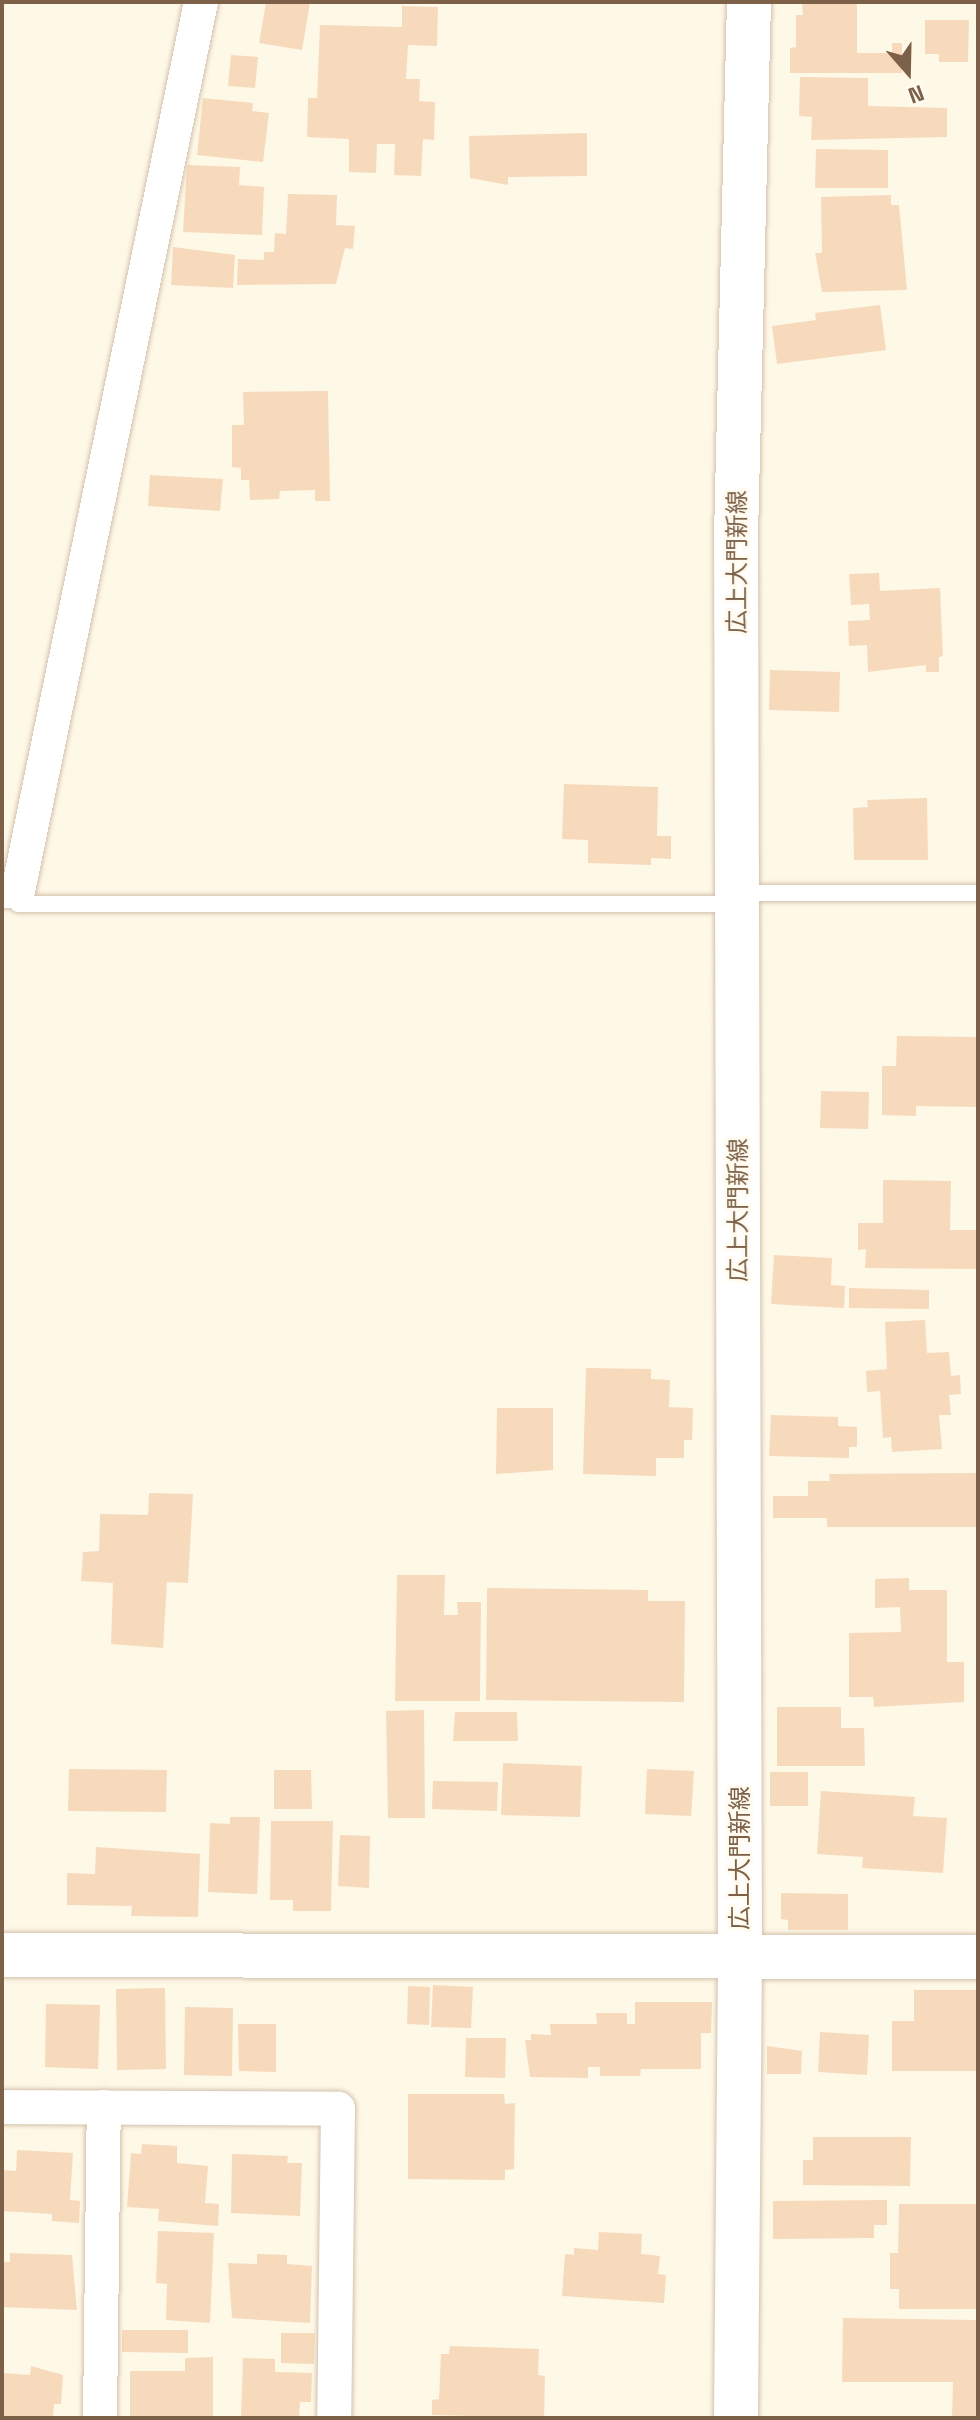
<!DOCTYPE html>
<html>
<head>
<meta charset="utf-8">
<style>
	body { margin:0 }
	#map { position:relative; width:980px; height:2420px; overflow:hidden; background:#fef8e7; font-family:"Space Grotesk","Noto Sans JP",sans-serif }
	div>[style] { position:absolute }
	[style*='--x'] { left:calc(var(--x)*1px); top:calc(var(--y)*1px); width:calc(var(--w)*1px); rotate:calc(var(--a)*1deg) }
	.building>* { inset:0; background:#f7dabc }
	.roads { filter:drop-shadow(0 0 2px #d3c1ab) drop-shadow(0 0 2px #d3c1ab) }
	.lane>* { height:16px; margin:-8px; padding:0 8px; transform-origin:8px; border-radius:8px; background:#fff }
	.street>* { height:34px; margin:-17px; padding:0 17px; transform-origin:17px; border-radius:17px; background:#fff }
	.secondary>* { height:44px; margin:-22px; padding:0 22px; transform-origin:22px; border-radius:22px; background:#fff }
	span { translate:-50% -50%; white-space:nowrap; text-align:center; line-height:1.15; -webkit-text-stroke:6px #fffbf0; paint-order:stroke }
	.street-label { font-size:24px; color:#7c6148 }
	.frame { position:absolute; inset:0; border:4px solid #7c6148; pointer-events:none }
	.north { position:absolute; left:868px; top:32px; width:80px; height:80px; -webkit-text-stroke:6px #fffbf0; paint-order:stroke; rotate:160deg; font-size:22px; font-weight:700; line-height:32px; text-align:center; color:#7c6148 }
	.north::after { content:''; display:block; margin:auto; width:28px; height:36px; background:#7c6148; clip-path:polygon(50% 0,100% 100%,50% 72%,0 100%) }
</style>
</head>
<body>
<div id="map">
	<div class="building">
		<i style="clip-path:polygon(266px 2px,310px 2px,302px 50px,259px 43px)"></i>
		<i style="clip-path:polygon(802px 2px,857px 2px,857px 53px,892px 53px,892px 43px,902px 43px,902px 73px,790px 73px,790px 48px,796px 47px,796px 15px,803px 15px)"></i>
		<i style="clip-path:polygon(402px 6px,438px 7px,437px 46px,408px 45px,406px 79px,420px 79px,419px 101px,435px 102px,434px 140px,423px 139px,421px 176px,394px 175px,395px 144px,377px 144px,376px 173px,349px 172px,349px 139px,307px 137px,308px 98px,317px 98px,320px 25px,402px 27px)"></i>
		<i style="clip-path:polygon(925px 20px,969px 20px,968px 62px,939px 62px,939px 54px,925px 54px)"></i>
		<i style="clip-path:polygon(231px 55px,258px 57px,255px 88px,228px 86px)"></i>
		<i style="clip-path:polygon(800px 77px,868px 78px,868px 106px,947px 108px,947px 137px,811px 140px,812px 117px,799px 116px)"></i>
		<i style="clip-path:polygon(203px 98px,253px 103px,252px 111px,269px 113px,263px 162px,197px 155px)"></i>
		<i style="clip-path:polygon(587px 133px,587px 176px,508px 177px,508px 185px,470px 178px,469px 136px)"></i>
		<i style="clip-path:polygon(816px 149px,888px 150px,888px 188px,815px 188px)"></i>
		<i style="clip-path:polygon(187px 165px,240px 167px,239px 185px,264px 187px,262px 235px,183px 232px)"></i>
		<i style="clip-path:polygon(288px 194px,337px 195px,336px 225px,355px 226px,353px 249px,345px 248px,336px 284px,237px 285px,238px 259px,264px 260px,264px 252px,274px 252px,275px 233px,286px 234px)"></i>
		<i style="clip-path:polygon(891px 195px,891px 205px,899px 205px,907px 290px,822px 292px,815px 253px,822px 253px,821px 197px)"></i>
		<i style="clip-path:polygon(173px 247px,235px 255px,233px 288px,171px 285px)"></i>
		<i style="clip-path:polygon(880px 305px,886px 350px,777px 364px,772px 326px,816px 320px,815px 313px)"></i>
		<i style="clip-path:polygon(328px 391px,330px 501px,315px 501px,315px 490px,280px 491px,279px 499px,250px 500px,249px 480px,241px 480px,241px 468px,232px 467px,232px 425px,244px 425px,243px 392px)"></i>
		<i style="clip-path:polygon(150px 475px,223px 479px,220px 511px,148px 506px)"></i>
		<i style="clip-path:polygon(879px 573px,880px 591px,940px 588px,943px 656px,939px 657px,939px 672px,926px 672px,926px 665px,868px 672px,867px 645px,849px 646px,848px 621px,870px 620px,869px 604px,851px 605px,849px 574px)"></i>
		<i style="clip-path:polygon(770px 670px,840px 672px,839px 712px,769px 710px)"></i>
		<i style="clip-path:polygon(564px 784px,658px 787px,657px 836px,671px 836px,671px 859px,651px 858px,651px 865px,588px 863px,588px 840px,562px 839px)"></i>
		<i style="clip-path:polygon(927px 798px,928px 860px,854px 860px,853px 808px,868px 807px,867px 800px)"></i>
		<i style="clip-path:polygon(897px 1036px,978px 1037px,978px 1107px,916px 1106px,916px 1116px,882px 1115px,882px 1066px,896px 1066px)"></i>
		<i style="clip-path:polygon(821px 1091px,869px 1092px,868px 1129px,820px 1128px)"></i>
		<i style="clip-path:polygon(883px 1180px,951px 1181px,950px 1230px,978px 1230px,978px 1269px,865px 1268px,866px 1249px,858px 1250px,858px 1223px,883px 1223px)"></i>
		<i style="clip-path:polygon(774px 1255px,832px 1258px,831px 1285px,845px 1286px,844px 1308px,771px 1304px)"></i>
		<i style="clip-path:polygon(849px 1288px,929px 1290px,929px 1309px,849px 1308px)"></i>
		<i style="clip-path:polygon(925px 1320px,927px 1353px,949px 1352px,951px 1376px,960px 1375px,961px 1394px,949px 1395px,951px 1415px,939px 1415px,942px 1449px,892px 1452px,891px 1437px,883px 1438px,880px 1391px,867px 1392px,866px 1371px,887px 1369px,885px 1322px)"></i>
		<i style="clip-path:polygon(586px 1368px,651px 1369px,651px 1379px,670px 1380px,669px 1407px,693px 1408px,692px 1440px,684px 1440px,684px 1458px,656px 1458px,656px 1476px,583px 1474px)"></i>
		<i style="clip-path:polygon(497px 1408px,553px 1408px,553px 1470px,496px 1474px)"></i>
		<i style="clip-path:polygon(771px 1415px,838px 1417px,838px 1426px,857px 1427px,857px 1447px,849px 1447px,849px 1458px,769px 1456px)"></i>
		<i style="clip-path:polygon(978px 1473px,977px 1527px,827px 1527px,827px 1518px,773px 1518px,773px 1496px,808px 1496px,808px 1481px,830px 1481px,829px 1474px)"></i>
		<i style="clip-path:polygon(149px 1493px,193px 1494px,188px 1583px,167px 1582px,163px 1648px,111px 1644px,113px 1583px,81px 1581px,83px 1552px,99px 1551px,100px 1514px,148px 1515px)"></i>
		<i style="clip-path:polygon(397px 1575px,445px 1575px,444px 1615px,458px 1615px,457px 1602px,481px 1602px,480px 1701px,395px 1701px)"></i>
		<i style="clip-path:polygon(909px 1578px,909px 1590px,947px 1590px,947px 1662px,964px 1662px,964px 1702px,874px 1707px,873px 1697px,849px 1697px,849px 1633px,901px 1632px,900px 1607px,875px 1608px,875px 1579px)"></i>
		<i style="clip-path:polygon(487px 1588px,648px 1590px,648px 1601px,685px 1601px,684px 1702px,486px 1700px)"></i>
		<i style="clip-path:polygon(777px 1707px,841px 1707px,841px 1728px,864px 1728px,865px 1766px,777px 1766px)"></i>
		<i style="clip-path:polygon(424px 1710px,425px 1818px,388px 1818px,386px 1711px)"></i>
		<i style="clip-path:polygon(455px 1712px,517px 1712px,518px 1741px,453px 1741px)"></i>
		<i style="clip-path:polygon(503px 1763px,582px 1766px,580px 1817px,501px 1815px)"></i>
		<i style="clip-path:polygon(69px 1769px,167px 1770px,166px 1812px,68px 1811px)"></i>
		<i style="clip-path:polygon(647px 1769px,694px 1771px,691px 1816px,645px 1814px)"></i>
		<i style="clip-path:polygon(274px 1770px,311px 1770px,312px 1809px,274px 1809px)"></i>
		<i style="clip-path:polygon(770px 1772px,808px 1772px,808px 1806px,770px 1806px)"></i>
		<i style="clip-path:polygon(433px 1781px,498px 1782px,497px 1811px,432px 1809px)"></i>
		<i style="clip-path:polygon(821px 1791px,915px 1797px,913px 1816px,947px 1818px,943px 1873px,862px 1868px,863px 1857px,817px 1854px)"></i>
		<i style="clip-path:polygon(230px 1817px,260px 1817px,257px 1894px,208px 1892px,210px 1823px,230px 1824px)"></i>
		<i style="clip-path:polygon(271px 1821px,333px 1821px,331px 1911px,293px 1911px,293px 1900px,270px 1900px)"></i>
		<i style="clip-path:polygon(340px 1835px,370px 1836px,369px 1888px,338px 1886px)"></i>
		<i style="clip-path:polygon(96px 1847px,200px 1854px,198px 1917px,131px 1916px,132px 1906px,67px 1905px,67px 1873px,95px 1874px)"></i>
		<i style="clip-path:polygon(781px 1893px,848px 1894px,848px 1930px,788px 1930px,788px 1920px,781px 1919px)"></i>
		<i style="clip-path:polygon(433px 1985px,473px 1987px,471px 2028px,431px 2027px)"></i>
		<i style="clip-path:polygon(408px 1986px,430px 1987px,429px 2025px,407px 2024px)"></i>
		<i style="clip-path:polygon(165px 1988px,166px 2069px,117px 2070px,116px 1989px)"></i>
		<i style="clip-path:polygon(914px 1990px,978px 1990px,978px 2071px,892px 2071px,892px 2021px,914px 2021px)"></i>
		<i style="clip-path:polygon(635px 2002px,712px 2002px,711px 2033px,701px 2033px,701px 2069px,641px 2069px,640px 2076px,600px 2076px,600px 2067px,588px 2067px,588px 2078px,530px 2077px,525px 2040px,531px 2040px,531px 2034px,551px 2035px,550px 2024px,597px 2024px,596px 2013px,627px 2013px,627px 2024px,635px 2024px)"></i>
		<i style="clip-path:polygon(46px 2004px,100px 2005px,98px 2069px,45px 2067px)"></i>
		<i style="clip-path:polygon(185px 2007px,233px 2008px,232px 2076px,184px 2075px)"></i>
		<i style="clip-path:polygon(238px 2024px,276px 2024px,276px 2072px,239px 2071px)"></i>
		<i style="clip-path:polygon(820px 2032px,869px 2035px,867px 2075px,818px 2072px)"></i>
		<i style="clip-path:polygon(466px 2038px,506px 2038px,505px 2078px,465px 2077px)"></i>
		<i style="clip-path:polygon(767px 2046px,802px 2051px,801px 2074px,767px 2074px)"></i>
		<i style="clip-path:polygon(408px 2094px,504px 2094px,505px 2104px,515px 2103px,514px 2169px,505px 2170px,505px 2180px,408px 2179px)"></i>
		<i style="clip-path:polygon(813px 2137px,911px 2137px,910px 2186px,803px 2185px,803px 2160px,813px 2160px)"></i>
		<i style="clip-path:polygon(142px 2144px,177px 2146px,177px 2163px,208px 2166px,205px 2203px,219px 2204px,218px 2226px,158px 2221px,159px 2209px,127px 2207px,131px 2153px,141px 2154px)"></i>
		<i style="clip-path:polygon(17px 2150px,73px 2153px,70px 2200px,80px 2201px,79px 2223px,52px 2221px,52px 2214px,2px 2211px,2px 2170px,16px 2171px)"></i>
		<i style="clip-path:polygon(232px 2154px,288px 2156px,287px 2163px,302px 2163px,300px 2216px,231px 2213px)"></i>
		<i style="clip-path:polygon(887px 2200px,887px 2225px,874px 2225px,874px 2238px,773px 2239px,773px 2201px)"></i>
		<i style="clip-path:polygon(899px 2204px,978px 2204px,978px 2309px,899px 2309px,899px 2289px,890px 2289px,890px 2253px,898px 2253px)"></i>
		<i style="clip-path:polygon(158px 2231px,214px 2233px,210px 2323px,166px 2320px,167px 2284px,156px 2283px)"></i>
		<i style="clip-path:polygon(599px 2232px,642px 2234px,641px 2254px,660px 2256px,658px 2274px,666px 2275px,664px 2303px,562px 2296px,565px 2254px,574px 2255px,574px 2248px,598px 2250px)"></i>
		<i style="clip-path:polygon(10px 2253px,72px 2255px,77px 2310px,2px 2307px,2px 2262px,10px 2262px)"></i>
		<i style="clip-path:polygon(257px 2254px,287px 2255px,287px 2264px,312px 2266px,310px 2323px,232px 2318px,228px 2263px,257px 2264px)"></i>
		<i style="clip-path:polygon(843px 2318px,978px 2320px,978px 2418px,952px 2418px,953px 2382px,842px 2382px)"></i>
		<i style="clip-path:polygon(122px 2330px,188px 2330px,188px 2353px,122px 2352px)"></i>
		<i style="clip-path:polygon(281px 2333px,315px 2333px,314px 2364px,281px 2363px)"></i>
		<i style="clip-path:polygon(450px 2346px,539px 2349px,538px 2375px,545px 2376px,544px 2418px,432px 2415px,432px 2400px,439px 2399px,441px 2354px,449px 2354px)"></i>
		<i style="clip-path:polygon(213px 2357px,213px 2417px,130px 2418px,130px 2371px,185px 2371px,185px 2358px)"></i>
		<i style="clip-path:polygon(243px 2358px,275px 2359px,275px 2372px,312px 2373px,311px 2402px,300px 2402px,299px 2418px,241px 2416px)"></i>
		<i style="clip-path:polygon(31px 2366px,63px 2375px,61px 2404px,54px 2404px,53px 2418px,2px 2418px,2px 2373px,30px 2375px)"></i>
	</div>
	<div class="roads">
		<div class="lane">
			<i style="--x:740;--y:893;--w:238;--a:0"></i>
			<i style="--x:18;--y:904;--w:717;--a:0"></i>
		</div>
		<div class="street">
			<i style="--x:2;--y:891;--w:16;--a:0"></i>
			<i style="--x:18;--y:891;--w:908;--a:-78.37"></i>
			<i style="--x:2;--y:2107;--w:336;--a:0.3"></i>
			<i style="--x:338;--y:2109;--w:309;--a:90.7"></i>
			<i style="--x:100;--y:2418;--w:311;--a:-89.3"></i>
		</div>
		<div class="secondary">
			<i style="--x:2;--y:1955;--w:976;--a:0.12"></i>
			<i style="--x:736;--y:2418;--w:460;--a:-89.5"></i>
			<i style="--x:740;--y:1958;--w:1422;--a:-90.16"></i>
			<i style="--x:736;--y:536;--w:534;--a:-88.61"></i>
		</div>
	</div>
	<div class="street-label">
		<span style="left:737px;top:562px;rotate:-90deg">広上大門新線</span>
		<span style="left:738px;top:1210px;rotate:-90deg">広上大門新線</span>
		<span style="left:740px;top:1858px;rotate:-90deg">広上大門新線</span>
	</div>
	<div class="frame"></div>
	<div class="north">N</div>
</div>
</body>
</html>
